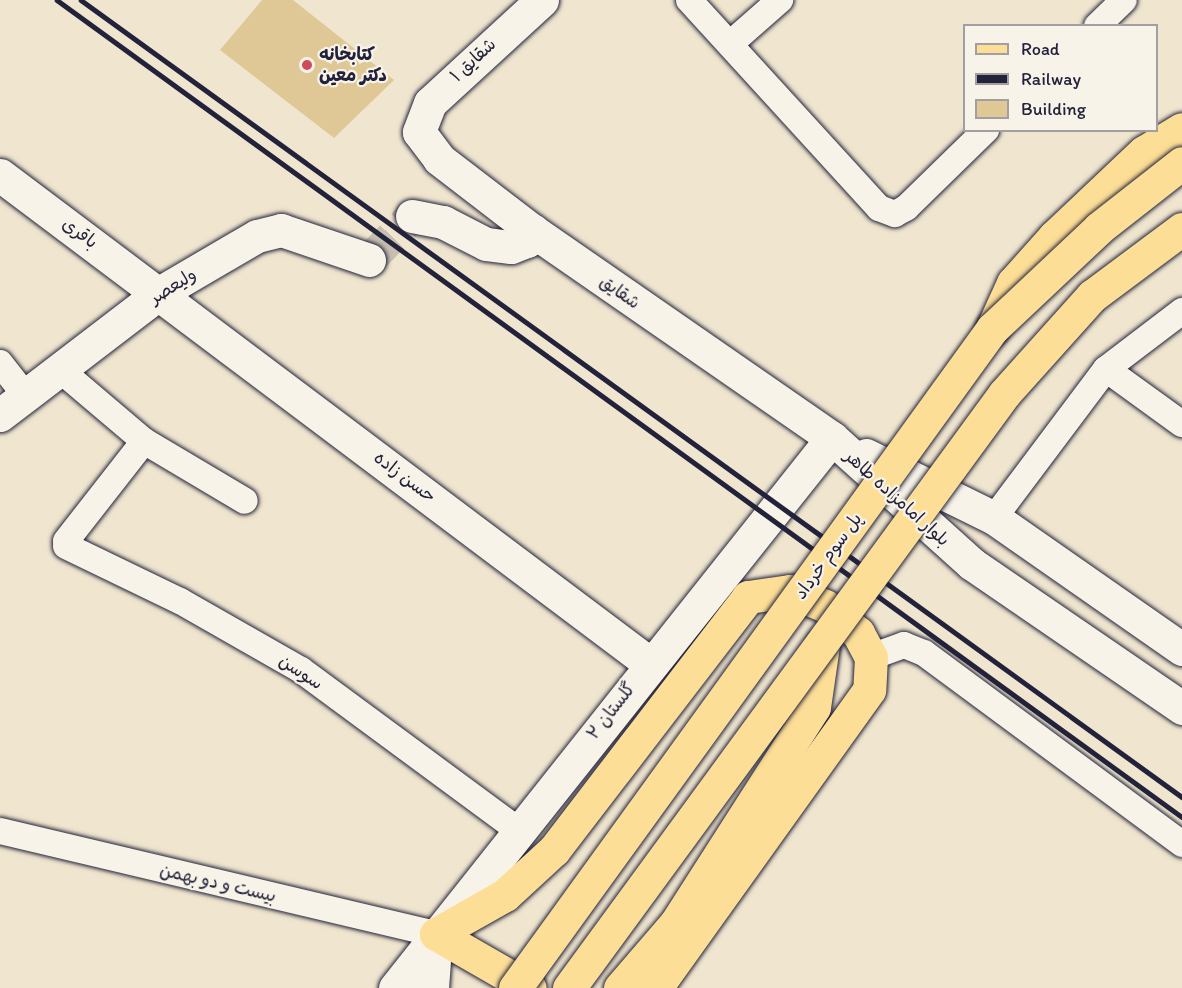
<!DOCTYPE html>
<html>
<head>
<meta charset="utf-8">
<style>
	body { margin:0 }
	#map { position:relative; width:1182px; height:988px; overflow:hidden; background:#f0e6cf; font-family:Itim,"Playpen Sans Arabic",sans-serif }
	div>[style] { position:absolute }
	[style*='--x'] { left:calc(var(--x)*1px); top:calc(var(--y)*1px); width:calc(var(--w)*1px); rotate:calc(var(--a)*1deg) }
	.building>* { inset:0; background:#e0c796 }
	.secondary-tunnel>* { height:33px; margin-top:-16.5px; transform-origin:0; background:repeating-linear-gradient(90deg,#c7bfb1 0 33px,transparent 0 49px) }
	.roads { filter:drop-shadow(0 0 2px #22223b) drop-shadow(0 0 2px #22223b) }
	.street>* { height:26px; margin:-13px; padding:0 13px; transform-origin:13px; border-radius:13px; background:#f7f3e8 }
	.secondary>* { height:33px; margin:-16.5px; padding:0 16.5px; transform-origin:16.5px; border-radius:16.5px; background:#f7f3e8 }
	.primary>* { height:33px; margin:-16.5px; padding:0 16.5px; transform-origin:16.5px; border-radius:16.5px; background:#fdde96 }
	.highway>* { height:33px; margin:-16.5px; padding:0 16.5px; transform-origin:16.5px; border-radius:16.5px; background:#fdde96 }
	.rail>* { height:4.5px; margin:-2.25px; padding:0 2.25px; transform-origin:2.25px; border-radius:2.25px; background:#22223b }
	.bridges { filter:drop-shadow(0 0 2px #22223b) drop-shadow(0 0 2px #22223b) }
	.primary-bridge>* { height:33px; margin:-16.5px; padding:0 16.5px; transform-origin:16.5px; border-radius:16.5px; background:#fdde96 }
	.dots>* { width:16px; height:16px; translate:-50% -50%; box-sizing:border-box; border:3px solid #f7f3e8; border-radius:50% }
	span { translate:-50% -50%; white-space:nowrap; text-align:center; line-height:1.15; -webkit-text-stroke:4.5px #f7f3e8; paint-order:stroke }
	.poi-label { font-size:18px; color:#22223b; font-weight:700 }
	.left { translate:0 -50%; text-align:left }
	.street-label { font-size:18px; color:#22223b }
	.legend { position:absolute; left:963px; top:24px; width:195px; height:108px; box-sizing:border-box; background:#f7f3e8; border:2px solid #a29fa3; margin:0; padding:8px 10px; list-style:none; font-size:18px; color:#22223b }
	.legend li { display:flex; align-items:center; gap:12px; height:30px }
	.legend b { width:30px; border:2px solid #a29fa3 }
</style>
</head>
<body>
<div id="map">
	<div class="building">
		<i style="clip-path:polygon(262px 0,293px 0,394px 80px,334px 138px,220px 50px)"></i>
	</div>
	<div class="secondary-tunnel">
		<i style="--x:369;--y:260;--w:62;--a:-45.7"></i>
	</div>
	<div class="roads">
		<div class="street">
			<i style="--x:689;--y:0;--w:282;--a:47.6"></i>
			<i style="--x:879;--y:208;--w:17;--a:21"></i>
			<i style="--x:895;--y:214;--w:13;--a:-29"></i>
			<i style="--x:906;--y:208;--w:112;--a:-44.3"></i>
			<i style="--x:1097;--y:26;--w:37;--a:-44"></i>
			<i style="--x:730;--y:44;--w:67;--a:-41.3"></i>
			<i style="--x:0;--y:363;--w:41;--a:52"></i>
			<i style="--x:58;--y:368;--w:113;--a:40.3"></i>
			<i style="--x:144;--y:441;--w:117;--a:30.7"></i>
			<i style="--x:1106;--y:369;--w:94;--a:35.9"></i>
			<i style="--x:994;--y:518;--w:186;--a:-53.1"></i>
			<i style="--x:1106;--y:369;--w:96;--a:-37.3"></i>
			<i style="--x:66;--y:541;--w:127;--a:-52"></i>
			<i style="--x:66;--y:546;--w:127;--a:25.8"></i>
			<i style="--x:180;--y:601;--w:139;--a:29.7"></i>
			<i style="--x:301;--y:670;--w:270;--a:36.4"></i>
			<i style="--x:871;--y:657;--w:35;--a:-20"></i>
			<i style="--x:904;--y:645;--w:22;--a:22"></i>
			<i style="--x:924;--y:653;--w:321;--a:36.5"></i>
			<i style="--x:0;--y:831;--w:448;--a:13.3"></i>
		</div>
		<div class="secondary">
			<i style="--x:542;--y:0;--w:152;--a:137.4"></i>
			<i style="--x:430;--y:103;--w:31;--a:111"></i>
			<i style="--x:419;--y:132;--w:34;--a:53"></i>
			<i style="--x:439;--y:159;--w:118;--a:37.5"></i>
			<i style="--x:533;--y:231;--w:364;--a:34.7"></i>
			<i style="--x:832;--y:438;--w:188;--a:42"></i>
			<i style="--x:972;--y:564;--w:255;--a:34.4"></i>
			<i style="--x:0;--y:175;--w:812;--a:36.94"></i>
			<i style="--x:412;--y:216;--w:32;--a:11"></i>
			<i style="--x:443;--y:222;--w:48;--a:27.1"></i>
			<i style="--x:486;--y:244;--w:25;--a:7"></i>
			<i style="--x:511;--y:247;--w:17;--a:-21"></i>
			<i style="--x:527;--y:241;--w:12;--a:-59"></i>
			<i style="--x:0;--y:415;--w:203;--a:-37.4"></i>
			<i style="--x:161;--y:292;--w:111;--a:-30.3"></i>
			<i style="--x:257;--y:236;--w:25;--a:-14"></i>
			<i style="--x:281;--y:230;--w:93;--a:18.8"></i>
			<i style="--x:866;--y:455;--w:143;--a:26.2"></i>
			<i style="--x:994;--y:518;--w:229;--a:34.9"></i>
			<i style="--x:395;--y:988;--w:702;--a:-51.53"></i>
			<i style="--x:432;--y:988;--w:54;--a:-85.8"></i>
		</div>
		<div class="primary">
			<i style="--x:436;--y:934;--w:79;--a:-29.5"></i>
			<i style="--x:505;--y:895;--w:67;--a:-42.6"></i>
			<i style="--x:554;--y:850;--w:319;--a:-52.5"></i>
			<i style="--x:748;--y:597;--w:42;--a:-8.1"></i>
			<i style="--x:790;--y:591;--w:38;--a:23"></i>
			<i style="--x:825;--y:606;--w:43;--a:39.3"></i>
			<i style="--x:858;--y:633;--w:27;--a:62"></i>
			<i style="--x:871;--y:657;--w:33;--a:93"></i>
			<i style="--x:869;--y:690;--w:366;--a:125.6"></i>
			<i style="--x:436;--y:934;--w:108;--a:29.9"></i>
			<i style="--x:620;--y:988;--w:86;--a:-49.3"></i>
			<i style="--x:676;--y:923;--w:256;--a:-57.4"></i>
			<i style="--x:814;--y:707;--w:63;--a:-81.7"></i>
		</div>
		<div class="highway">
			<i style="--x:992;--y:329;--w:51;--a:-65.5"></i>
			<i style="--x:1013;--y:283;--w:62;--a:-48.3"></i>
			<i style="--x:1054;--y:237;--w:124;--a:-43.4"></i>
			<i style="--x:1144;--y:152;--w:44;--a:-31.2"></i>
		</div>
	</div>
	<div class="rail">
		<i style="--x:57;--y:0;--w:1390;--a:35.99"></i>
		<i style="--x:81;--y:0;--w:1359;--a:35.9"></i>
	</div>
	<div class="bridges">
		<div class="primary-bridge">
			<i style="--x:515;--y:988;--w:814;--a:-54.1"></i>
			<i style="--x:992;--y:329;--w:147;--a:-43.3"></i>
			<i style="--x:1099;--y:228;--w:105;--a:-38.1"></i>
			<i style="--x:569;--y:988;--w:736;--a:-53.78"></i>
			<i style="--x:1004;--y:394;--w:132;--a:-48.1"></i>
			<i style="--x:1092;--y:296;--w:112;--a:-36.7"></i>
		</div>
	</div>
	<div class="dots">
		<i style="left:307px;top:65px;background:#d1495b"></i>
	</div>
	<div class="poi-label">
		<span class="left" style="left:319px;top:65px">کتابخانه<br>دکتر معین</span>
	</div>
	<div class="street-label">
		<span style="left:473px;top:60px;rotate:-43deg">۱ شقایق</span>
		<span style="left:80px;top:233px;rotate:36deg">باقری</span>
		<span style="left:173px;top:286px;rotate:-32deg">ولیعصر</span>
		<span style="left:620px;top:292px;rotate:35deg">شقایق</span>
		<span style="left:405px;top:477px;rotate:37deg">حسن زاده</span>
		<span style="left:897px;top:498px;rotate:42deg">بلوار امامزاده طاهر</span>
		<span style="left:828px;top:556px;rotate:-54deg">پل سوم خرداد</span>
		<span style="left:301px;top:672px;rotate:33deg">سوسن</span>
		<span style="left:611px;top:711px;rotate:-52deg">گلستان ۲</span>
		<span style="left:218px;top:883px;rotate:13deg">بیست و دو بهمن</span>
	</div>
	<ul class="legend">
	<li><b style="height:8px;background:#fdde96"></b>Road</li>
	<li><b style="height:8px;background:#22223b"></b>Railway</li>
	<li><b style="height:16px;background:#e0c796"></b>Building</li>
	</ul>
</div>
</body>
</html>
